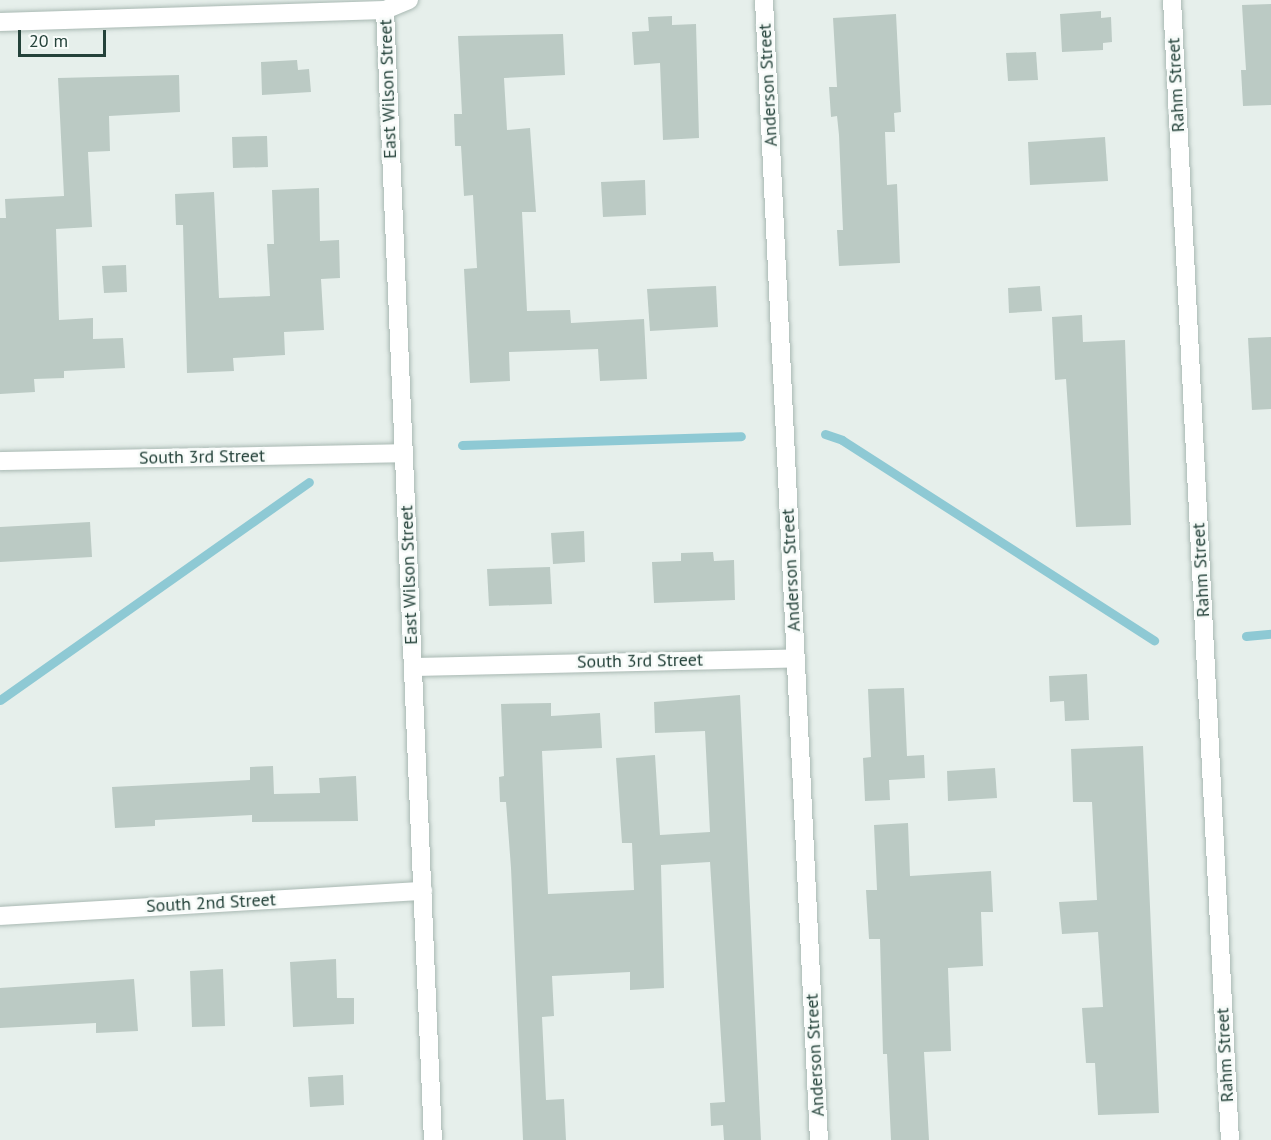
<!DOCTYPE html>
<html>
<head>
<meta charset="utf-8">
<style>
	body { margin:0 }
	#map { position:relative; width:1271px; height:1140px; overflow:hidden; background:#e6efeb; font-family:"PT Sans",sans-serif }
	div>[style] { position:absolute }
	[style*='--x'] { left:calc(var(--x)*1px); top:calc(var(--y)*1px); width:calc(var(--w)*1px); rotate:calc(var(--a)*1deg) }
	.stream>* { height:9px; margin:-4.5px; padding:0 4.5px; transform-origin:4.5px; border-radius:4.5px; background:#8ec9d4 }
	.building>* { inset:0; background:#bbcac4 }
	.roads { filter:drop-shadow(0 0 2px #a8b8b2) drop-shadow(0 0 2px #a8b8b2) }
	.street>* { height:18px; margin:-9px; padding:0 9px; transform-origin:9px; border-radius:9px; background:#fff }
	span { translate:-50% -50%; white-space:nowrap; text-align:center; line-height:1.15; -webkit-text-stroke:5px #f7fbf9; paint-order:stroke }
	.street-label { font-size:18px; color:#24423a }
	.scale { position:absolute; left:18px; top:30px; width:88px; height:27px; box-sizing:border-box; border:3px solid #24423a; border-top:0; padding-left:8px; font-size:18px; line-height:21px; white-space:nowrap; color:#24423a; -webkit-text-stroke:4px #f7fbf9; paint-order:stroke }
</style>
</head>
<body>
<div id="map">
	<div class="stream">
		<i style="--x:825;--y:434;--w:18;--a:19"></i>
		<i style="--x:842;--y:440;--w:371;--a:32.7"></i>
		<i style="--x:462;--y:445;--w:279;--a:-1.8"></i>
		<i style="--x:1246;--y:636;--w:25;--a:-5"></i>
		<i style="--x:0;--y:700;--w:378;--a:-35.2"></i>
	</div>
	<div class="building">
		<i style="clip-path:polygon(1271px 4px,1271px 105px,1243px 106px,1241px 70px,1246px 70px,1242px 5px)"></i>
		<i style="clip-path:polygon(1101px 11px,1101px 18px,1111px 17px,1112px 42px,1103px 43px,1103px 50px,1062px 52px,1060px 14px)"></i>
		<i style="clip-path:polygon(896px 14px,901px 112px,894px 113px,895px 132px,885px 132px,887px 185px,897px 184px,900px 263px,839px 266px,837px 230px,843px 230px,839px 135px,837px 116px,831px 117px,829px 87px,837px 87px,833px 18px)"></i>
		<i style="clip-path:polygon(672px 16px,672px 25px,696px 24px,699px 138px,663px 140px,660px 63px,634px 65px,632px 32px,649px 31px,648px 17px)"></i>
		<i style="clip-path:polygon(563px 34px,565px 75px,504px 78px,507px 130px,530px 128px,536px 212px,522px 212px,527px 311px,570px 310px,571px 323px,644px 319px,647px 379px,600px 381px,598px 349px,509px 352px,510px 381px,470px 383px,464px 269px,477px 268px,473px 195px,464px 196px,461px 146px,455px 146px,454px 114px,462px 114px,458px 36px)"></i>
		<i style="clip-path:polygon(1036px 52px,1038px 80px,1008px 81px,1006px 53px)"></i>
		<i style="clip-path:polygon(297px 60px,298px 70px,309px 69px,311px 92px,262px 95px,261px 62px)"></i>
		<i style="clip-path:polygon(179px 75px,180px 112px,109px 116px,110px 151px,88px 152px,92px 227px,56px 229px,59px 320px,93px 318px,93px 339px,123px 338px,125px 368px,64px 371px,64px 378px,34px 379px,35px 392px,0 394px,0 218px,6px 218px,5px 199px,64px 196px,58px 78px)"></i>
		<i style="clip-path:polygon(267px 136px,268px 167px,233px 168px,232px 137px)"></i>
		<i style="clip-path:polygon(1105px 137px,1108px 181px,1030px 185px,1028px 142px)"></i>
		<i style="clip-path:polygon(645px 180px,646px 215px,603px 217px,601px 182px)"></i>
		<i style="clip-path:polygon(319px 188px,320px 241px,339px 240px,340px 278px,321px 279px,324px 330px,284px 332px,285px 355px,233px 358px,234px 371px,187px 373px,183px 225px,176px 225px,175px 194px,214px 192px,219px 298px,270px 296px,267px 244px,274px 244px,272px 190px)"></i>
		<i style="clip-path:polygon(126px 265px,127px 292px,104px 293px,102px 266px)"></i>
		<i style="clip-path:polygon(716px 286px,718px 327px,650px 331px,647px 289px)"></i>
		<i style="clip-path:polygon(1040px 286px,1042px 311px,1009px 313px,1008px 288px)"></i>
		<i style="clip-path:polygon(1082px 315px,1083px 342px,1125px 340px,1131px 525px,1076px 527px,1066px 379px,1055px 380px,1052px 317px)"></i>
		<i style="clip-path:polygon(1271px 337px,1271px 409px,1252px 410px,1248px 338px)"></i>
		<i style="clip-path:polygon(90px 522px,92px 557px,0 562px,0 527px)"></i>
		<i style="clip-path:polygon(584px 531px,585px 562px,553px 564px,551px 533px)"></i>
		<i style="clip-path:polygon(713px 552px,714px 561px,734px 560px,735px 600px,654px 603px,652px 562px,681px 561px,681px 553px)"></i>
		<i style="clip-path:polygon(550px 567px,552px 604px,489px 606px,487px 569px)"></i>
		<i style="clip-path:polygon(1087px 674px,1089px 720px,1065px 721px,1064px 701px,1050px 702px,1049px 676px)"></i>
		<i style="clip-path:polygon(904px 688px,907px 756px,924px 755px,925px 778px,889px 780px,890px 800px,865px 801px,863px 758px,871px 757px,868px 689px)"></i>
		<i style="clip-path:polygon(740px 695px,761px 1140px,724px 1140px,723px 1125px,711px 1126px,710px 1103px,725px 1102px,710px 862px,661px 865px,664px 988px,630px 990px,630px 972px,552px 976px,554px 1016px,542px 1017px,546px 1100px,564px 1099px,566px 1140px,523px 1140px,511px 868px,506px 802px,500px 802px,499px 777px,504px 776px,501px 704px,551px 703px,551px 716px,600px 713px,602px 748px,542px 751px,548px 894px,634px 890px,632px 843px,622px 843px,616px 758px,655px 755px,660px 835px,710px 832px,705px 731px,655px 733px,654px 702px)"></i>
		<i style="clip-path:polygon(1143px 746px,1159px 1113px,1098px 1115px,1095px 1063px,1086px 1063px,1082px 1008px,1103px 1007px,1098px 932px,1062px 934px,1059px 902px,1097px 900px,1092px 802px,1073px 802px,1071px 749px)"></i>
		<i style="clip-path:polygon(273px 766px,274px 794px,320px 793px,319px 778px,356px 776px,358px 821px,252px 822px,252px 815px,155px 820px,155px 826px,115px 828px,112px 787px,250px 780px,250px 767px)"></i>
		<i style="clip-path:polygon(995px 768px,997px 798px,948px 801px,947px 771px)"></i>
		<i style="clip-path:polygon(908px 823px,910px 876px,991px 871px,993px 912px,981px 912px,983px 966px,948px 968px,951px 1051px,924px 1052px,929px 1140px,891px 1140px,887px 1054px,883px 1054px,880px 939px,869px 939px,866px 890px,877px 890px,874px 825px)"></i>
		<i style="clip-path:polygon(336px 959px,337px 998px,354px 998px,354px 1024px,293px 1027px,290px 962px)"></i>
		<i style="clip-path:polygon(223px 969px,225px 1026px,192px 1027px,190px 971px)"></i>
		<i style="clip-path:polygon(134px 979px,138px 1031px,96px 1033px,96px 1023px,0 1028px,0 988px)"></i>
		<i style="clip-path:polygon(343px 1075px,344px 1105px,310px 1107px,308px 1077px)"></i>
	</div>
	<div class="roads">
		<div class="street">
			<i style="--x:764;--y:0;--w:1141;--a:87.24"></i>
			<i style="--x:1172;--y:0;--w:1141;--a:87.09"></i>
			<i style="--x:385;--y:10;--w:1131;--a:87.57"></i>
			<i style="--x:0;--y:22;--w:385;--a:-1.8"></i>
			<i style="--x:385;--y:10;--w:26;--a:-23"></i>
			<i style="--x:0;--y:461;--w:404;--a:-1.1"></i>
			<i style="--x:413;--y:667;--w:382;--a:-1.3"></i>
			<i style="--x:0;--y:916;--w:424;--a:-3.4"></i>
		</div>
	</div>
	<div class="street-label">
		<span style="left:768px;top:85px;rotate:-93deg">Anderson Street</span>
		<span style="left:1176px;top:85px;rotate:-93deg">Rahm Street</span>
		<span style="left:388px;top:89px;rotate:-92deg">East Wilson Street</span>
		<span style="left:202px;top:457px;rotate:-1deg">South 3rd Street</span>
		<span style="left:791px;top:570px;rotate:-93deg">Anderson Street</span>
		<span style="left:1201px;top:570px;rotate:-93deg">Rahm Street</span>
		<span style="left:409px;top:575px;rotate:-92deg">East Wilson Street</span>
		<span style="left:640px;top:661px;rotate:-1deg">South 3rd Street</span>
		<span style="left:211px;top:903px;rotate:-3deg">South 2nd Street</span>
		<span style="left:815px;top:1055px;rotate:-93deg">Anderson Street</span>
		<span style="left:1225px;top:1055px;rotate:-93deg">Rahm Street</span>
	</div>
	<div class="scale">20 m</div>
</div>
</body>
</html>
